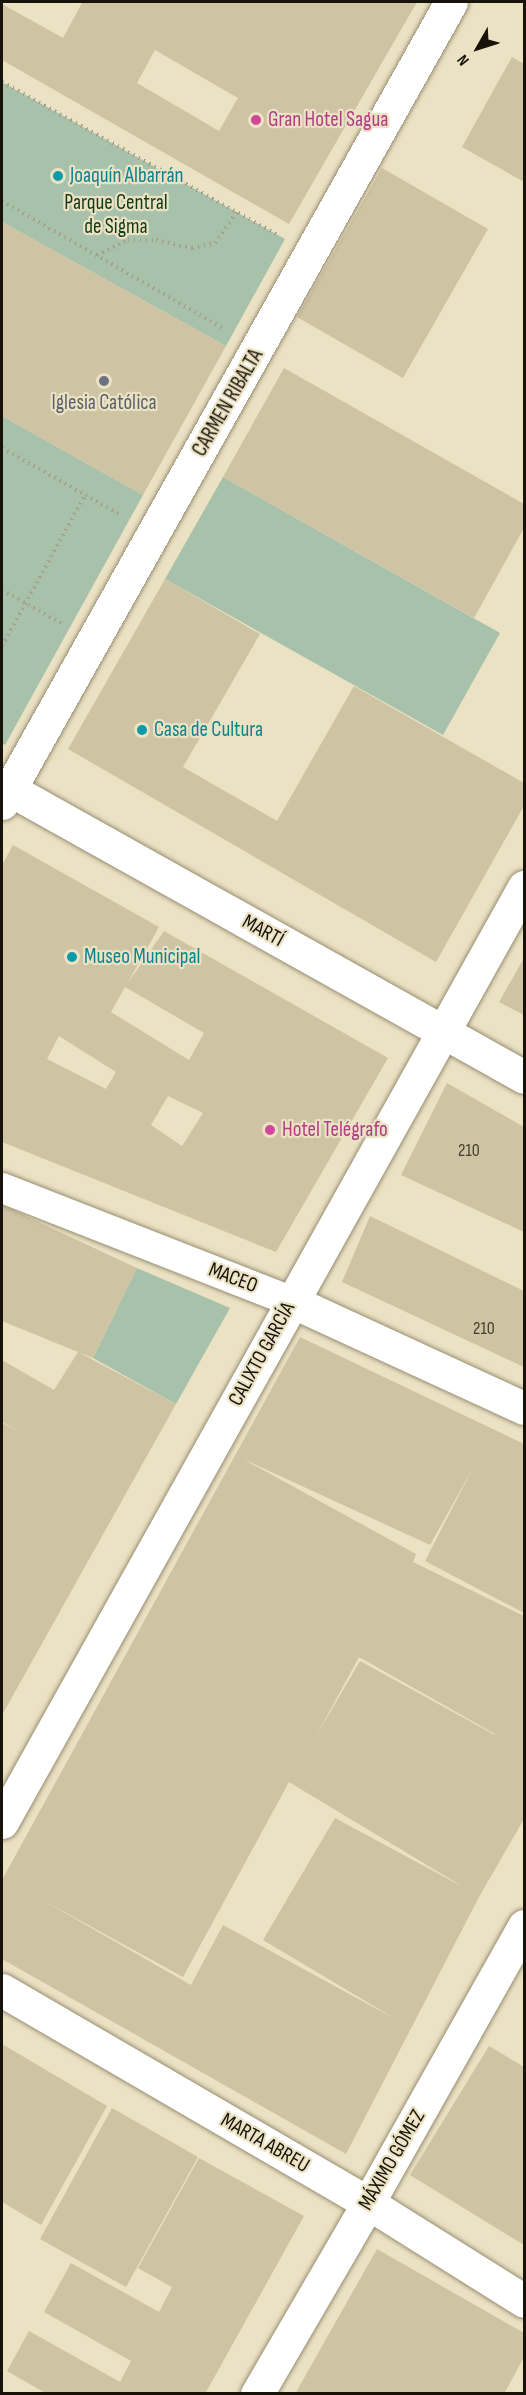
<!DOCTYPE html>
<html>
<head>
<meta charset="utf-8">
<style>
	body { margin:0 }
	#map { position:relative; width:526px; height:2395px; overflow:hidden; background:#ebe1c3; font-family:"Sofia Sans Condensed",sans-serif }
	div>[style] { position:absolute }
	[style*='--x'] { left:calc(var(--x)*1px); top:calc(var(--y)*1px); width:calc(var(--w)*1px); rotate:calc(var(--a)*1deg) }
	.green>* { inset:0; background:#a7c1aa }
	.building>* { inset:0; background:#cec3a3 }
	.path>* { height:4px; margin-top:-2px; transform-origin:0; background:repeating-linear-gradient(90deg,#a79f87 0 1.5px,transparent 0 6px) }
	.roads { filter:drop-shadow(0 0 2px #978e72) drop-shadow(0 0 2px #978e72) }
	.pedestrian>* { height:30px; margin:-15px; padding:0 15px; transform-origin:15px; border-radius:15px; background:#fff }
	.minor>* { height:33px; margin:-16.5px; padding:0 16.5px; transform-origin:16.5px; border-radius:16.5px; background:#fff }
	.tertiary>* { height:33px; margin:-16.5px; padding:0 16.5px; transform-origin:16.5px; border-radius:16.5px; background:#fff }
	.secondary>* { height:33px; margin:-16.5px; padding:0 16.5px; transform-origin:16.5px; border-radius:16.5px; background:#fff }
	.primary>* { height:33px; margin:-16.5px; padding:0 16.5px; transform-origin:16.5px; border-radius:16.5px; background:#fff }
	.dots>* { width:16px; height:16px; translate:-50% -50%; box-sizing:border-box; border:3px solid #ebe1c3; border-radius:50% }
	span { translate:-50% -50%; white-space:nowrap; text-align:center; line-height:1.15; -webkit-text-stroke:4.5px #ebe1c3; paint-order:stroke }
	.number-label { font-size:18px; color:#453f30 }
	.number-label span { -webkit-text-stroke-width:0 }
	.hotel-label { font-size:21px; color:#b23c85 }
	.left { translate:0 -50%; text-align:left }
	.culture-label { font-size:21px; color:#0d838f }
	.park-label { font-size:21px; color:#0f3b19 }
	.worship-label { font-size:21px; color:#5b616d }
	.street-label { font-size:21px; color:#171309 }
	.frame { position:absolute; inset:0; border:3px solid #171309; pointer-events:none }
	.north { position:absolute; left:448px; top:18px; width:60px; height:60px; -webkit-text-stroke:4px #ebe1c3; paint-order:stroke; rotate:231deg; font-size:16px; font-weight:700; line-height:24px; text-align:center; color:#171309 }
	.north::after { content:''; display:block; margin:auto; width:21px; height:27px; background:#171309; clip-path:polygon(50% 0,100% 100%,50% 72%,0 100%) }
</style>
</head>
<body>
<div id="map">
	<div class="green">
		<i style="clip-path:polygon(2px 82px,285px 239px,226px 346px,2px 222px)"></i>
		<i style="clip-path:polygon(2px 416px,143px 495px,5px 745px,2px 743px)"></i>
		<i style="clip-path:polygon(223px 477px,500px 633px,443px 735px,165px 579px)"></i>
		<i style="clip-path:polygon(137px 1268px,230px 1308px,176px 1404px,93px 1358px)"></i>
	</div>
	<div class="building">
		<i style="clip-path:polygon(evenodd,79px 2px,417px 2px,289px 224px,2px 60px,2px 4px,63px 38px,82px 3px,79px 2px,155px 50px,238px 98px,219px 131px,137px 83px,155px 50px)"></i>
		<i style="clip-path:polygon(512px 57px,524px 64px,524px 182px,462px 147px)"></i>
		<i style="clip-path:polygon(382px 168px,488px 229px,403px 378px,297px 317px)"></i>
		<i style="clip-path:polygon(2px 222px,226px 346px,143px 495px,2px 416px)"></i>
		<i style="clip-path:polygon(284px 368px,524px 504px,524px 528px,474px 618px,223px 477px)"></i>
		<i style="clip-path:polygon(165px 579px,260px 634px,183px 767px,277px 821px,354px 686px,524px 783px,524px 806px,436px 962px,68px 749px)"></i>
		<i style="clip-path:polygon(evenodd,13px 845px,159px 927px,127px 984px,164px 931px,388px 1058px,276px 1252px,2px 1142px,2px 865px,13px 845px,125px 987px,204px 1033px,189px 1060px,111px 1012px,125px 987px,13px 845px,59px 1036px,116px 1072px,106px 1089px,47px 1059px,59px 1036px,13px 845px,168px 1096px,203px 1113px,182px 1146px,151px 1125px,168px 1096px)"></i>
		<i style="clip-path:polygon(524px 958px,524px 1015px,499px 1002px)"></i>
		<i style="clip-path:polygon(447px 1083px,524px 1127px,524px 1232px,401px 1175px)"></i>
		<i style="clip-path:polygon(2px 1205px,137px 1268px,93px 1358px,80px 1353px,176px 1404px,2px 1715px,2px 1423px,19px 1431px,2px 1422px,2px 1360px,54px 1390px,78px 1352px,2px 1321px)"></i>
		<i style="clip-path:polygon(370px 1216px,524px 1291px,524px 1367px,342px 1282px)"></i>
		<i style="clip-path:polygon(evenodd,300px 1337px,524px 1444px,524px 1613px,425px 1561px,474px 1466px,430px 1545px,243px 1459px,416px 1554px,413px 1562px,524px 1616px,524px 1819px,479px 1897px,346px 2154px,2px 1959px,2px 1880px,300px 1337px,359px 1657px,495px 1734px,495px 1735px,360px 1661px,315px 1738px,359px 1657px,300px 1337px,289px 1782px,465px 1888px,335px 1818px,263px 1940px,397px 2020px,223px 1925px,191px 1985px,37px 1897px,183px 1977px,289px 1782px)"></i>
		<i style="clip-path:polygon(2px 2044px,107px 2106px,41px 2225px,2px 2202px)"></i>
		<i style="clip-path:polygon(489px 2046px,524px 2067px,524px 2245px,410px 2175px)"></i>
		<i style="clip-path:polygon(112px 2108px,198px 2157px,126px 2287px,40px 2239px)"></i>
		<i style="clip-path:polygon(199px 2158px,304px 2216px,205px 2394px,47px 2394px,7px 2371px,29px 2331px,120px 2382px,131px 2361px,44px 2312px,71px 2263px,159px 2312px,172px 2287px,138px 2268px)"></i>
		<i style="clip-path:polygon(377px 2249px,524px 2333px,524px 2357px,504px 2394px,295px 2394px)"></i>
	</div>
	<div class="path">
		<i style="--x:2;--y:82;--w:316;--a:29"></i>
		<i style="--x:2;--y:201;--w:257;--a:29.9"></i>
		<i style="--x:97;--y:255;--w:34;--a:-26"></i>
		<i style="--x:128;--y:240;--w:28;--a:0"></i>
		<i style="--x:156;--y:240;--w:37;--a:13"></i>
		<i style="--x:192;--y:248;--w:24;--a:-12"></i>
		<i style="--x:215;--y:243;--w:38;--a:-55"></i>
		<i style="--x:2;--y:448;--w:137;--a:29.4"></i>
		<i style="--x:2;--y:590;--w:68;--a:29.2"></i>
		<i style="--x:2;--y:646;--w:172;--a:-61.2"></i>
	</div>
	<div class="roads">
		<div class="pedestrian">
			<i style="--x:2;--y:1188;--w:310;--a:21.4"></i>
		</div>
		<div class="minor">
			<i style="--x:2;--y:803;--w:918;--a:-60.73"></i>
		</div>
		<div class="tertiary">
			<i style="--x:291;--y:1301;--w:256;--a:24.7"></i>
		</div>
		<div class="secondary">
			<i style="--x:2;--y:785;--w:598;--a:29.22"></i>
			<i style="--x:257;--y:2394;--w:221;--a:-59.8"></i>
		</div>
		<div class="primary">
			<i style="--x:2;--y:1822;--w:1071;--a:-60.83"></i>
			<i style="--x:2;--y:1990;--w:423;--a:30.2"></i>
			<i style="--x:368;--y:2203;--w:184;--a:32.1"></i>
			<i style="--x:368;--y:2203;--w:318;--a:-60.6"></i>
		</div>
	</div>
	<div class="dots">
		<i style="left:256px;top:120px;background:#d1479c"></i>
		<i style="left:58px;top:176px;background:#0f9aa8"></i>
		<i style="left:104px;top:381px;background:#6b7280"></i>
		<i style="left:142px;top:730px;background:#0f9aa8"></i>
		<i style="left:72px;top:957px;background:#0f9aa8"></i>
		<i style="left:270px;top:1130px;background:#d1479c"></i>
	</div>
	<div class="number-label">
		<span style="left:469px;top:1151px">210</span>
		<span style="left:484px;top:1329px">210</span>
	</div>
	<div class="hotel-label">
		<span class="left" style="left:268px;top:120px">Gran Hotel Sagua</span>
		<span class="left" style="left:282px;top:1130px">Hotel Telégrafo</span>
	</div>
	<div class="culture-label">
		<span class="left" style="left:70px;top:176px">Joaquín Albarrán</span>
		<span class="left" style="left:154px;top:730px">Casa de Cultura</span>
		<span class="left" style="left:84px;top:957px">Museo Municipal</span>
	</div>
	<div class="park-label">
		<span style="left:116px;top:215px">Parque Central<br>de Sigma</span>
	</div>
	<div class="worship-label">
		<span style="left:104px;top:403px">Iglesia Católica</span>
	</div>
	<div class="street-label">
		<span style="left:228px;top:403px;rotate:-60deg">CARMEN RIBALTA</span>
		<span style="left:263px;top:931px;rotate:29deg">MARTÍ</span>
		<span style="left:233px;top:1278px;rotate:21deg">MACEO</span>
		<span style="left:262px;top:1354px;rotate:-61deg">CALIXTO GARCÍA</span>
		<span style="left:265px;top:2143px;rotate:30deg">MARTA ABREU</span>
		<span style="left:392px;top:2160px;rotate:-60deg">MÁXIMO GÓMEZ</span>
	</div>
	<div class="frame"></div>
	<div class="north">N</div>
</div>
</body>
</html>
